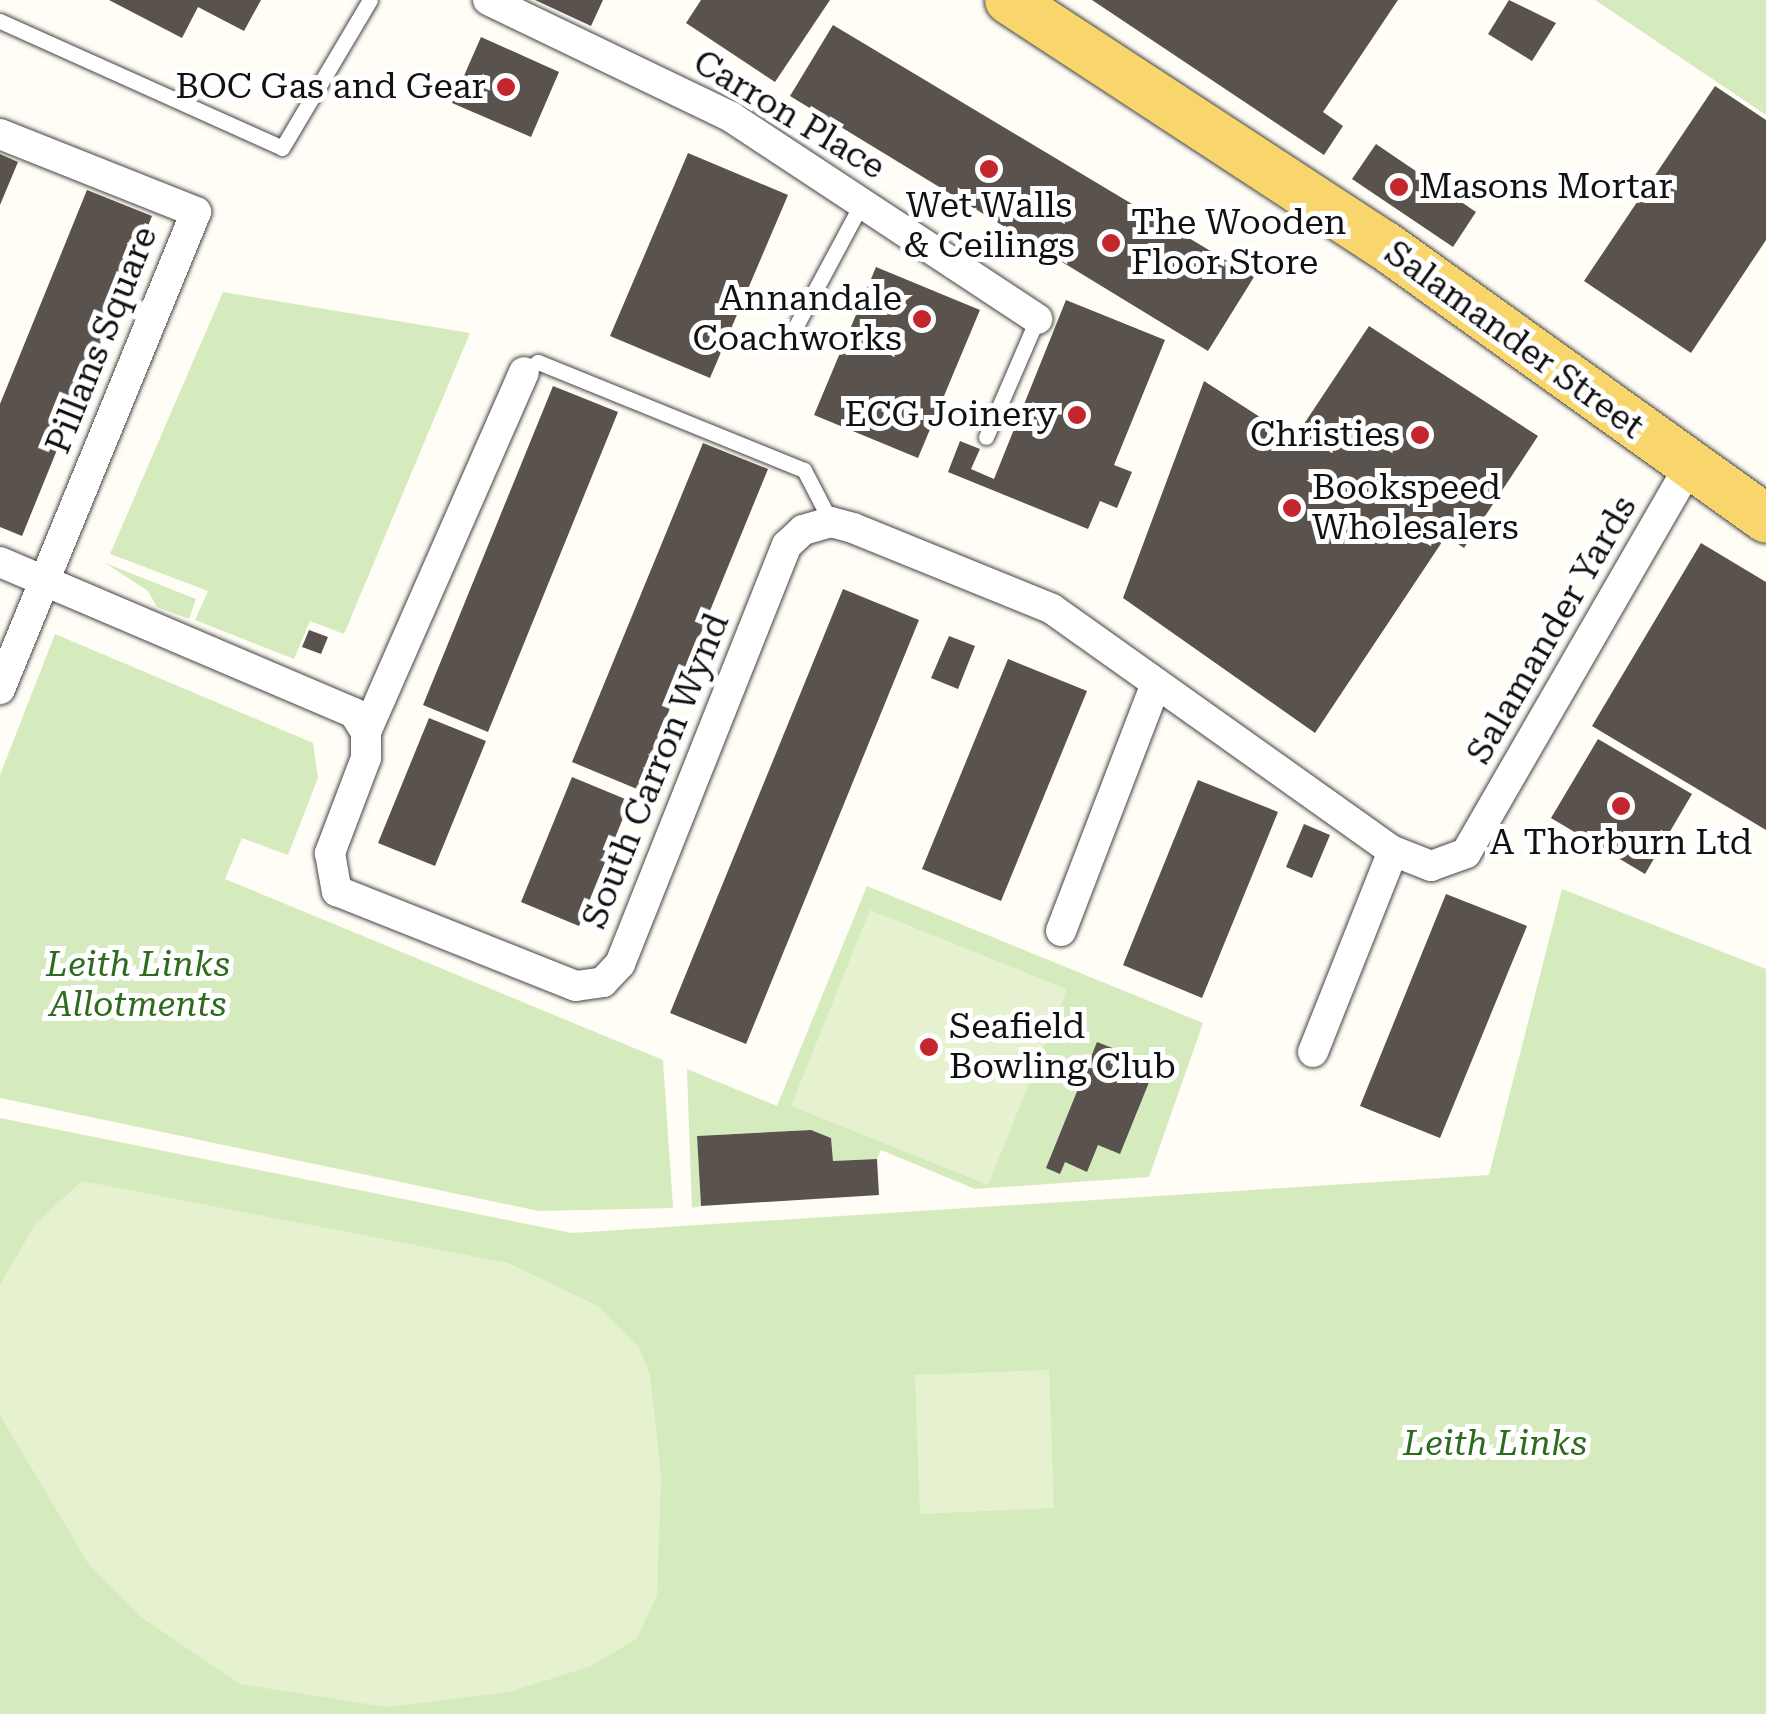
<!DOCTYPE html>
<html>
<head>
<meta charset="utf-8">
<style>
	body { margin:0 }
	#map { position:relative; width:1766px; height:1714px; overflow:hidden; background:#fffdf5; font-family:"Roboto Serif",serif }
	div>[style] { position:absolute }
	[style*='--x'] { left:calc(var(--x)*1px); top:calc(var(--y)*1px); width:calc(var(--w)*1px); rotate:calc(var(--a)*1deg) }
	.green>* { inset:0; background:#d5ebbd }
	.pitch>* { inset:0; background:#e6f2cf }
	.building>* { inset:0; background:#5a524d }
	.roads { filter:drop-shadow(0 0 2px #444) drop-shadow(0 0 2px #444) }
	.lane>* { height:15px; margin:-7.5px; padding:0 7.5px; transform-origin:7.5px; border-radius:7.5px; background:#fff }
	.street>* { height:30px; margin:-15px; padding:0 15px; transform-origin:15px; border-radius:15px; background:#fff }
	.primary>* { height:48px; margin:-24px; padding:0 24px; transform-origin:24px; border-radius:24px; background:#f9d66b }
	.dots>* { width:28px; height:28px; translate:-50% -50%; box-sizing:border-box; border:5px solid #fff; border-radius:50% }
	span { translate:-50% -50%; white-space:nowrap; text-align:center; line-height:1.15; -webkit-text-stroke:10px #fff; paint-order:stroke }
	.poi-label { font-size:35px; color:#111 }
	.right { translate:-100% -50%; text-align:right }
	.left { translate:0 -50%; text-align:left }
	.street-label { font-size:35px; color:#111 }
	.park-label { font-size:35px; color:#2f6b1f; font-style:italic }
</style>
</head>
<body>
<div id="map">
	<div class="green">
		<i style="clip-path:polygon(1595px 0,1766px 0,1766px 115px)"></i>
		<i style="clip-path:polygon(223px 292px,470px 333px,344px 634px,310px 621px,294px 659px,195px 620px,208px 591px,110px 554px)"></i>
		<i style="clip-path:polygon(105px 563px,196px 599px,189px 619px,157px 607px,148px 591px)"></i>
		<i style="clip-path:polygon(55px 634px,313px 743px,318px 778px,288px 855px,242px 838px,225px 879px,663px 1060px,673px 1208px,539px 1211px,0 1098px,0 775px)"></i>
		<i style="clip-path:polygon(867px 886px,1203px 1023px,1149px 1177px,975px 1189px,881px 1150px,877px 1159px,833px 1161px,831px 1138px,811px 1130px,697px 1136px,701px 1206px,692px 1208px,687px 1069px,777px 1106px)"></i>
		<i style="clip-path:polygon(1562px 889px,1766px 969px,1766px 1714px,0 1714px,0 1118px,572px 1233px,1489px 1175px)"></i>
	</div>
	<div class="pitch">
		<i style="clip-path:polygon(870px 910px,1067px 989px,988px 1185px,791px 1106px)"></i>
		<i style="clip-path:polygon(82px 1181px,508px 1263px,598px 1306px,639px 1347px,650px 1375px,661px 1475px,657px 1596px,636px 1639px,591px 1666px,510px 1692px,387px 1707px,240px 1684px,141px 1617px,89px 1565px,0 1415px,0 1285px,36px 1223px)"></i>
		<i style="clip-path:polygon(1049px 1370px,1054px 1508px,920px 1514px,915px 1375px)"></i>
	</div>
	<div class="building">
		<i style="clip-path:polygon(109px 0,261px 0,244px 31px,198px 7px,182px 38px)"></i>
		<i style="clip-path:polygon(535px 0,603px 0,591px 26px)"></i>
		<i style="clip-path:polygon(701px 0,830px 0,775px 82px,686px 23px)"></i>
		<i style="clip-path:polygon(1092px 0,1398px 0,1323px 112px,1343px 126px,1324px 155px)"></i>
		<i style="clip-path:polygon(1509px 0,1556px 23px,1532px 61px,1488px 34px)"></i>
		<i style="clip-path:polygon(833px 25px,1254px 277px,1208px 351px,790px 96px)"></i>
		<i style="clip-path:polygon(481px 37px,559px 72px,531px 137px,452px 103px)"></i>
		<i style="clip-path:polygon(1715px 86px,1766px 120px,1766px 240px,1691px 353px,1584px 281px)"></i>
		<i style="clip-path:polygon(1376px 144px,1476px 212px,1453px 247px,1352px 179px)"></i>
		<i style="clip-path:polygon(688px 153px,788px 195px,710px 378px,610px 336px)"></i>
		<i style="clip-path:polygon(0 154px,18px 162px,0 205px)"></i>
		<i style="clip-path:polygon(87px 190px,152px 216px,22px 536px,0 527px,0 404px)"></i>
		<i style="clip-path:polygon(876px 267px,980px 310px,918px 458px,814px 415px)"></i>
		<i style="clip-path:polygon(1066px 300px,1165px 340px,1114px 465px,1132px 472px,1117px 508px,1100px 501px,1088px 529px,948px 472px,960px 441px,980px 449px,971px 469px,994px 479px)"></i>
		<i style="clip-path:polygon(1369px 326px,1538px 436px,1464px 548px,1446px 536px,1315px 733px,1123px 598px,1204px 381px,1294px 439px)"></i>
		<i style="clip-path:polygon(553px 386px,618px 412px,488px 732px,423px 705px)"></i>
		<i style="clip-path:polygon(703px 443px,768px 469px,637px 789px,572px 762px)"></i>
		<i style="clip-path:polygon(1701px 543px,1766px 582px,1766px 830px,1592px 726px)"></i>
		<i style="clip-path:polygon(843px 589px,919px 620px,746px 1044px,670px 1013px)"></i>
		<i style="clip-path:polygon(309px 630px,328px 637px,321px 654px,302px 647px)"></i>
		<i style="clip-path:polygon(949px 636px,975px 646px,958px 689px,931px 678px)"></i>
		<i style="clip-path:polygon(1008px 659px,1087px 691px,1001px 901px,922px 869px)"></i>
		<i style="clip-path:polygon(429px 718px,486px 741px,435px 866px,378px 843px)"></i>
		<i style="clip-path:polygon(1598px 739px,1692px 794px,1645px 874px,1551px 818px)"></i>
		<i style="clip-path:polygon(572px 777px,630px 801px,579px 926px,521px 902px)"></i>
		<i style="clip-path:polygon(1198px 780px,1278px 812px,1202px 998px,1123px 965px)"></i>
		<i style="clip-path:polygon(1304px 824px,1330px 835px,1312px 878px,1286px 867px)"></i>
		<i style="clip-path:polygon(1446px 894px,1527px 926px,1440px 1138px,1360px 1106px)"></i>
		<i style="clip-path:polygon(1097px 1042px,1156px 1065px,1120px 1154px,1098px 1145px,1087px 1172px,1065px 1162px,1060px 1174px,1046px 1168px)"></i>
		<i style="clip-path:polygon(811px 1130px,831px 1138px,833px 1161px,877px 1159px,879px 1195px,701px 1206px,697px 1136px)"></i>
	</div>
	<div class="roads">
		<div class="lane">
			<i style="--x:0;--y:21;--w:309;--a:24.2"></i>
			<i style="--x:282;--y:148;--w:172;--a:-59.3"></i>
			<i style="--x:790;--y:337;--w:152;--a:-61.8"></i>
			<i style="--x:524;--y:372;--w:17;--a:-36"></i>
			<i style="--x:538;--y:362;--w:287;--a:22.1"></i>
			<i style="--x:804;--y:470;--w:59;--a:62.6"></i>
			<i style="--x:986;--y:437;--w:129;--a:-66.6"></i>
		</div>
		<div class="street">
			<i style="--x:488;--y:0;--w:270;--a:25.7"></i>
			<i style="--x:731;--y:117;--w:367;--a:33.4"></i>
			<i style="--x:0;--y:134;--w:211;--a:21.7"></i>
			<i style="--x:196;--y:212;--w:516;--a:112.34"></i>
			<i style="--x:0;--y:562;--w:385;--a:23.1"></i>
			<i style="--x:354;--y:713;--w:22;--a:58"></i>
			<i style="--x:366;--y:732;--w:26;--a:90"></i>
			<i style="--x:366;--y:758;--w:102;--a:110.8"></i>
			<i style="--x:330;--y:853;--w:39;--a:80"></i>
			<i style="--x:337;--y:891;--w:257;--a:21.7"></i>
			<i style="--x:576;--y:986;--w:27;--a:-8"></i>
			<i style="--x:603;--y:982;--w:25;--a:-47"></i>
			<i style="--x:620;--y:964;--w:451;--a:-68.3"></i>
			<i style="--x:787;--y:545;--w:22;--a:-43"></i>
			<i style="--x:803;--y:530;--w:29;--a:-16"></i>
			<i style="--x:831;--y:522;--w:23;--a:15"></i>
			<i style="--x:853;--y:528;--w:215;--a:22.1"></i>
			<i style="--x:1052;--y:609;--w:418;--a:35.4"></i>
			<i style="--x:1393;--y:851;--w:41;--a:21.5"></i>
			<i style="--x:1431;--y:866;--w:37;--a:-20"></i>
			<i style="--x:1466;--y:853;--w:446;--a:-60"></i>
			<i style="--x:366;--y:732;--w:393;--a:-66.3"></i>
			<i style="--x:1061;--y:931;--w:265;--a:-69"></i>
			<i style="--x:1313;--y:1052;--w:216;--a:-68.3"></i>
		</div>
		<div class="primary">
			<i style="--x:1009;--y:0;--w:448;--a:33.2"></i>
			<i style="--x:1384;--y:245;--w:470;--a:35.6"></i>
		</div>
	</div>
	<div class="dots">
		<i style="left:506px;top:87px;background:#c4262e"></i>
		<i style="left:989px;top:169px;background:#c4262e"></i>
		<i style="left:1399px;top:187px;background:#c4262e"></i>
		<i style="left:1111px;top:243px;background:#c4262e"></i>
		<i style="left:922px;top:319px;background:#c4262e"></i>
		<i style="left:1077px;top:415px;background:#c4262e"></i>
		<i style="left:1420px;top:435px;background:#c4262e"></i>
		<i style="left:1292px;top:508px;background:#c4262e"></i>
		<i style="left:1621px;top:806px;background:#c4262e"></i>
		<i style="left:929px;top:1047px;background:#c4262e"></i>
	</div>
	<div class="poi-label">
		<span class="right" style="left:486px;top:87px">BOC Gas and Gear</span>
		<span class="left" style="left:1419px;top:187px">Masons Mortar</span>
		<span style="left:989px;top:226px">Wet Walls<br>&amp; Ceilings</span>
		<span class="left" style="left:1131px;top:243px">The Wooden<br>Floor Store</span>
		<span class="right" style="left:902px;top:319px">Annandale<br>Coachworks</span>
		<span class="right" style="left:1057px;top:415px">ECG Joinery</span>
		<span class="right" style="left:1400px;top:435px">Christies</span>
		<span class="left" style="left:1312px;top:508px">Bookspeed<br>Wholesalers</span>
		<span style="left:1621px;top:843px">A Thorburn Ltd</span>
		<span class="left" style="left:949px;top:1047px">Seafield<br>Bowling Club</span>
	</div>
	<div class="street-label">
		<span style="left:789px;top:115px;rotate:31deg">Carron Place</span>
		<span style="left:102px;top:340px;rotate:-68deg">Pillans Square</span>
		<span style="left:1514px;top:340px;rotate:36deg">Salamander Street</span>
		<span style="left:1552px;top:630px;rotate:-60deg">Salamander Yards</span>
		<span style="left:656px;top:771px;rotate:-68deg">South Carron Wynd</span>
	</div>
	<div class="park-label">
		<span style="left:138px;top:985px">Leith Links<br>Allotments</span>
		<span style="left:1495px;top:1444px">Leith Links</span>
	</div>
</div>
</body>
</html>
